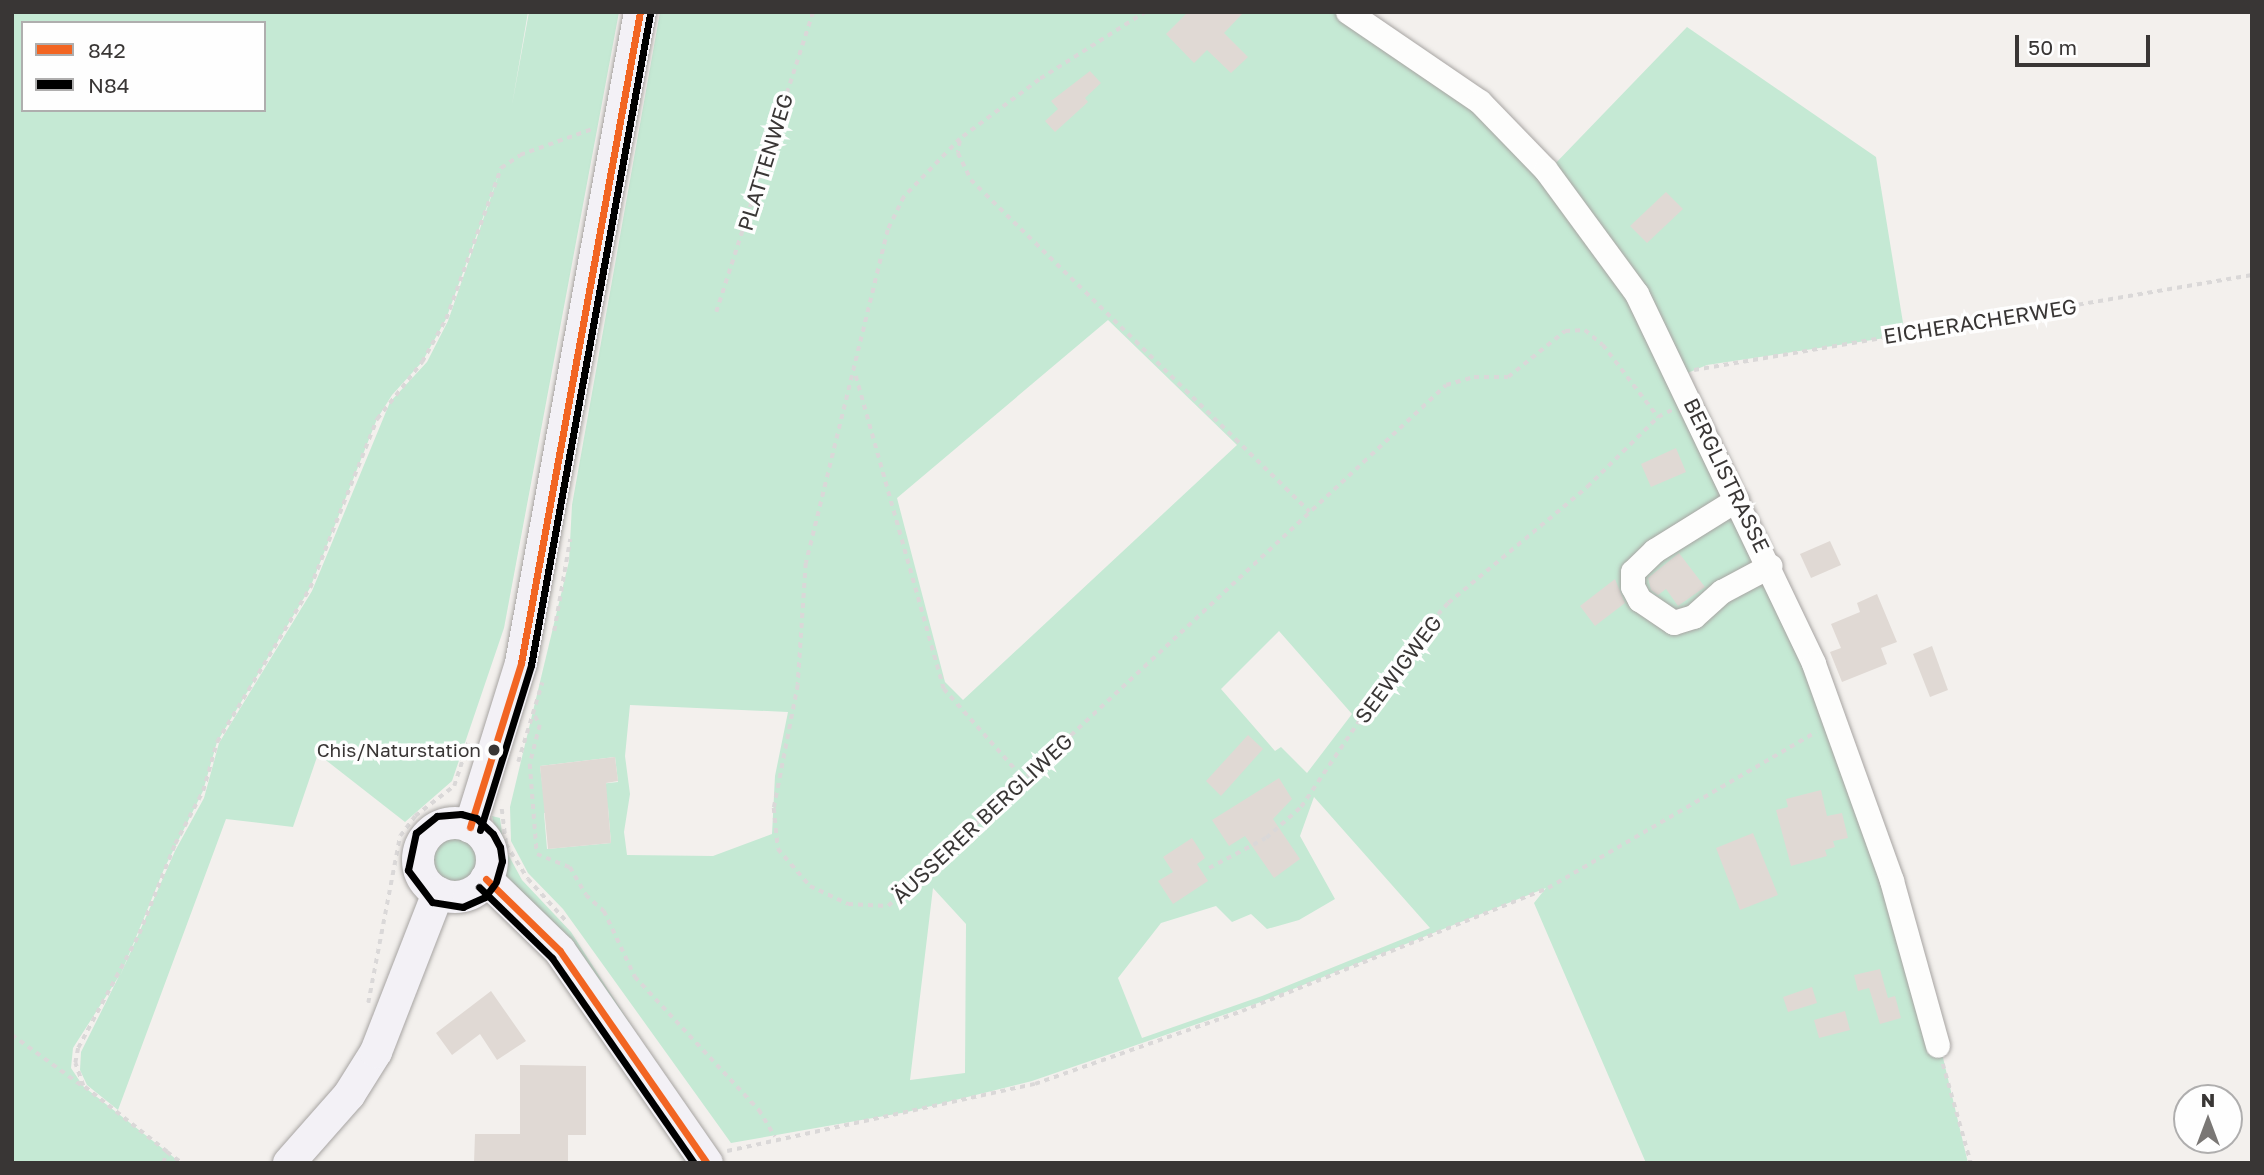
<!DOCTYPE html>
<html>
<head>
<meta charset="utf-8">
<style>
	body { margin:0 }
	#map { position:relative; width:2264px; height:1175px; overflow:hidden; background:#f3f0ed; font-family:"Golos Text",sans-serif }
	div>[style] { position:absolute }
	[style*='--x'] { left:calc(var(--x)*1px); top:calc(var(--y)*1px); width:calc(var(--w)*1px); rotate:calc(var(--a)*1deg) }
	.green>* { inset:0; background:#c5e9d4 }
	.round { border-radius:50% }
	.building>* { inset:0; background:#e0d9d4 }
	.path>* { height:3.5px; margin-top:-1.75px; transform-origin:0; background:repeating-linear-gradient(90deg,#dad8d8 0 5px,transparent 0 10px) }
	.roads { filter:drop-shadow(0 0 2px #a7a4a2) drop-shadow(0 0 2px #a7a4a2) }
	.minor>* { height:24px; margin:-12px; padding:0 12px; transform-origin:12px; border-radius:12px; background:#fdfdfc }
	.major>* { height:32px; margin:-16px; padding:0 16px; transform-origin:16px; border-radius:16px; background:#f3f1f6 }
	.major>.ring { margin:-16px; padding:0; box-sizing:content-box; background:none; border:32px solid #f3f1f6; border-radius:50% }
	.bus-1>* { height:7px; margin:-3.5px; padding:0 3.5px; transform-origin:3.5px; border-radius:3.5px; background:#f26522 }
	.bus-2>* { height:7px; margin:-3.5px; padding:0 3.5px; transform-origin:3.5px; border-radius:3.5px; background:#000 }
	.dots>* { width:19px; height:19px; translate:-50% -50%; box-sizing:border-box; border:4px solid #fefefe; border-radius:50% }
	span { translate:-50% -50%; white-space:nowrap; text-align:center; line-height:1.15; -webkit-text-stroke:7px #fefefe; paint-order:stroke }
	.bus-label { font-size:19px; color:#393635 }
	.right { translate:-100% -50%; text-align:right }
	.street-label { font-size:21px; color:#393635 }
	.frame { position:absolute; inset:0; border:14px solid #393635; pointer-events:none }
	.legend { position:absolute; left:21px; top:21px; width:245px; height:91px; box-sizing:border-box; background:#fefefe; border:2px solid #afaeae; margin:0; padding:9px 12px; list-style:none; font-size:21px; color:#393635 }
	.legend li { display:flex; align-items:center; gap:14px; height:35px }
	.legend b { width:35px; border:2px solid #afaeae }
	.north { position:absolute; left:2173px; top:1084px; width:70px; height:70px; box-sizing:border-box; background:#fefefe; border:2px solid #afaeae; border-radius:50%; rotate:0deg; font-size:19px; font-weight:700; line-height:28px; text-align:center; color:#393635 }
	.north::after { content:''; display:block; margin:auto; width:24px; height:32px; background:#7a7775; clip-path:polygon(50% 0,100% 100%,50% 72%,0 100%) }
	.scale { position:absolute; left:2015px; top:35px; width:135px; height:32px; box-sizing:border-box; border:4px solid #393635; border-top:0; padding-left:9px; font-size:21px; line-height:24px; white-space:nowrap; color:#393635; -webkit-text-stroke:5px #fefefe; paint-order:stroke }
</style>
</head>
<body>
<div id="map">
	<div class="green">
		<i style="clip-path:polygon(evenodd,12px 12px,528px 12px,512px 105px,529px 12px,619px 12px,504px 628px,452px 781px,405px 822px,318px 754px,293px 827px,226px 819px,118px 1110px,87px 1085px,80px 1070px,81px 1052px,119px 976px,73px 1048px,71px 1068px,83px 1086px,181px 1163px,12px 1163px,12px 12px,23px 23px,264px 23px,264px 110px,23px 110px,23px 23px,12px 12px,501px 168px,448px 321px,427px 362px,390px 402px,312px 591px,219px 743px,204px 798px,175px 851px,120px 976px,164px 869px,203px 791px,217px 742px,310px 588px,377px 419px,392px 395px,422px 362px,446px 319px,501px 168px)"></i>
		<i style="clip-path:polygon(evenodd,660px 12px,1355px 12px,1551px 168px,1687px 27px,1876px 157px,1905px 335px,1707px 365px,1685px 374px,1840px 723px,1939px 1041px,1968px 1163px,1646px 1163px,1534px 903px,1546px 888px,1258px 1003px,1032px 1081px,907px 1112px,731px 1143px,563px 909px,528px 873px,511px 841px,510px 807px,569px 561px,572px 505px,660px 12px,1108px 320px,1237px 445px,963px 700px,945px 682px,897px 498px,1108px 320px,660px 12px,1279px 631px,1352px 714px,1307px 773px,1281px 747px,1275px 751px,1221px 689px,1279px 631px,660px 12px,630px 705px,788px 712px,775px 776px,772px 834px,713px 856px,627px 855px,624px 832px,630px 794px,625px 756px,630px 705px,660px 12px,615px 757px,618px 782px,543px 790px,540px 766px,615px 757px,660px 12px,1314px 797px,1430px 928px,1262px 996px,1142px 1038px,1118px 978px,1161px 923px,1216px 906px,1232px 922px,1251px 914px,1267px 929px,1299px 920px,1335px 899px,1300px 836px,1314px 797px,660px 12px,608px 807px,611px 843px,547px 849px,544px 813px,608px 807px,660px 12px,933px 888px,966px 924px,965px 1073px,910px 1080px,933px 888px)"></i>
		<i style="clip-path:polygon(492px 816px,500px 818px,504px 847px,522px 880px,571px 932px,634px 1030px,565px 939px,504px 874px)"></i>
		<i class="round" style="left:431px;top:838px;width:46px;height:46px"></i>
	</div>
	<div class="building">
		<i style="clip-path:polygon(1188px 12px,1244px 12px,1224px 33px,1248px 57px,1231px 73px,1207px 50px,1194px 63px,1166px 34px)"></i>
		<i style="clip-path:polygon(1090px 71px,1101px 83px,1085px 98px,1088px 102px,1055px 132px,1045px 121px,1058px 109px,1051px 101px)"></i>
		<i style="clip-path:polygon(1666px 192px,1683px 209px,1647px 243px,1630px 226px)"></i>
		<i style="clip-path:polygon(1676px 448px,1686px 472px,1651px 487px,1641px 464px)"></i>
		<i style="clip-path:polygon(1830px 541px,1841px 565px,1811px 578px,1800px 554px)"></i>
		<i style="clip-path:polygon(1679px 553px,1705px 587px,1678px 606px,1666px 589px,1658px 595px,1651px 590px,1648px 578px)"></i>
		<i style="clip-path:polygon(1615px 579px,1625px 603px,1595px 626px,1580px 606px)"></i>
		<i style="clip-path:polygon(1877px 594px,1897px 642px,1881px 648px,1887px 664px,1842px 682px,1830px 652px,1841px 648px,1831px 624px,1860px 612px,1857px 603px)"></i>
		<i style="clip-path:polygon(1932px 646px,1948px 690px,1930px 697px,1913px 654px)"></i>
		<i style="clip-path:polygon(1248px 735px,1263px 749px,1221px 796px,1206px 781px)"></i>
		<i style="clip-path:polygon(615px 757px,618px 781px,606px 783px,611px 843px,548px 849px,540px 766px)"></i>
		<i style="clip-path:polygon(1279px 778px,1292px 799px,1273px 819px,1300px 859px,1274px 878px,1245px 836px,1229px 846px,1212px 820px)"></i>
		<i style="clip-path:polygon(1821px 790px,1827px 816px,1842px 813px,1848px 838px,1833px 841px,1835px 847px,1825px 850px,1827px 856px,1791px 866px,1776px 810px,1788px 807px,1786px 799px)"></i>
		<i style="clip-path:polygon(1753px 833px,1778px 895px,1740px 910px,1716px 848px)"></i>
		<i style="clip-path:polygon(1192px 838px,1205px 858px,1197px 864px,1208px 881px,1173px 904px,1158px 881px,1173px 872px,1163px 857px)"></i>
		<i style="clip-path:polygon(1880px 969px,1888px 998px,1895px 996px,1901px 1018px,1880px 1024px,1869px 988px,1858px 991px,1854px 975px)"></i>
		<i style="clip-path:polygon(1812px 987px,1817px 1003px,1788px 1012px,1783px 997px)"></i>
		<i style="clip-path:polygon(491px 991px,526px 1041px,497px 1060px,480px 1034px,452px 1055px,436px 1033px)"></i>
		<i style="clip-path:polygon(1845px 1011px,1850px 1030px,1819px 1038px,1814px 1020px)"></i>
		<i style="clip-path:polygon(520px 1065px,586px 1066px,586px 1135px,568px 1135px,568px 1163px,474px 1163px,475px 1134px,520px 1134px)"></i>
	</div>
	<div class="path">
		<i style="--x:1146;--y:12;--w:127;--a:147.6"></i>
		<i style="--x:1039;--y:80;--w:99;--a:143.2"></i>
		<i style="--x:960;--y:139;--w:81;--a:134"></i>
		<i style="--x:904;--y:197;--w:37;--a:116"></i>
		<i style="--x:888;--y:230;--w:343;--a:103.8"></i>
		<i style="--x:806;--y:563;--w:122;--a:93.8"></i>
		<i style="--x:798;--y:685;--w:125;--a:101"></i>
		<i style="--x:774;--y:808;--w:41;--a:84.4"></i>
		<i style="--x:778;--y:849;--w:49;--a:49.1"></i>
		<i style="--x:810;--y:886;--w:42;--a:25.3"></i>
		<i style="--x:848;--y:904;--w:40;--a:2.9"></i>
		<i style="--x:888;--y:906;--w:763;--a:-43.04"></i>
		<i style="--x:1446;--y:385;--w:29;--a:-16"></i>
		<i style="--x:1474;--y:377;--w:34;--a:0"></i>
		<i style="--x:1508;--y:377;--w:73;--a:-38.9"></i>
		<i style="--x:1565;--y:331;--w:20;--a:-3"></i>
		<i style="--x:1585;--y:330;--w:23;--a:40"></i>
		<i style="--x:1603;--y:345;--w:91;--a:52.6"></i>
		<i style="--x:960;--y:141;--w:12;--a:99"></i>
		<i style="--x:958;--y:153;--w:30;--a:64"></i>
		<i style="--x:971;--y:180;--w:474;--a:44.4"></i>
		<i style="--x:716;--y:312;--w:315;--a:-72.1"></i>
		<i style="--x:1694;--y:370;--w:566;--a:-9.66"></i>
		<i style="--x:856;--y:376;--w:325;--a:74.3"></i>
		<i style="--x:944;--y:689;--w:118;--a:48.4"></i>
		<i style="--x:554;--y:631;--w:93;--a:-80.1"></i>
		<i style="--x:535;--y:716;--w:10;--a:61"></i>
		<i style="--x:540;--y:725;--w:40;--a:104.4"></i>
		<i style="--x:530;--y:764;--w:90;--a:85.6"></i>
		<i style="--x:537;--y:854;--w:35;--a:22"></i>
		<i style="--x:570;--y:867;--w:32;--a:60"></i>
		<i style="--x:586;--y:895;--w:24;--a:42"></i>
		<i style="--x:604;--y:911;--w:73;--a:64.8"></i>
		<i style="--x:635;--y:977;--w:182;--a:47"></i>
		<i style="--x:759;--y:1110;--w:31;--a:59"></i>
		<i style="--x:518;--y:762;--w:83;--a:-73.1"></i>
		<i style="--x:502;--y:809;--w:35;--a:83"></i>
		<i style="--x:506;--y:844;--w:41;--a:57.8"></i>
		<i style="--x:528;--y:879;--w:59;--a:47.7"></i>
		<i style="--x:1209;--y:868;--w:64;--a:-27.8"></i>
		<i style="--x:1266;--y:838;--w:47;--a:-41.5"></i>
		<i style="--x:1301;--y:807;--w:197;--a:-56"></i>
		<i style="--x:1411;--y:644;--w:55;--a:-47.9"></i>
		<i style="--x:1448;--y:603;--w:181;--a:-39.8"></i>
		<i style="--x:1587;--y:487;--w:100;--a:-44.6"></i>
		<i style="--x:1658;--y:417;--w:16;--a:-27"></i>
		<i style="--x:368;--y:1003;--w:170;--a:-79.2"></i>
		<i style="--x:400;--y:836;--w:25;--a:-53"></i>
		<i style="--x:415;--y:816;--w:49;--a:-37.6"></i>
		<i style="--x:454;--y:786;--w:48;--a:-71.9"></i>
		<i style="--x:12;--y:1035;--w:85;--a:35.9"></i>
		<i style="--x:1943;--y:1064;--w:103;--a:74.2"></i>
		<i style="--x:727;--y:1151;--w:315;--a:-12.3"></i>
		<i style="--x:1035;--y:1084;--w:219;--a:-19.4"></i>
		<i style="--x:1242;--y:1011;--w:330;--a:-21.9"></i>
		<i style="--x:1548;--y:888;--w:310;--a:-30.2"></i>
		<i style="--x:167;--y:1152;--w:19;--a:36"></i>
		<i style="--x:163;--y:1163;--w:12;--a:-70"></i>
		<i style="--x:167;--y:1152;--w:107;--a:-141.8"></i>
		<i style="--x:83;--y:1086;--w:24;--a:-109"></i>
		<i style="--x:75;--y:1063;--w:15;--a:-79"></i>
		<i style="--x:78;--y:1048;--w:129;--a:-61.8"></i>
		<i style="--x:139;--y:934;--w:97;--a:-68.2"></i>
		<i style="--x:175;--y:844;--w:60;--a:-62.2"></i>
		<i style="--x:203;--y:791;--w:51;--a:-74.1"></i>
		<i style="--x:217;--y:742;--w:180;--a:-58.9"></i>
		<i style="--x:310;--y:588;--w:182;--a:-68.4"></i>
		<i style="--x:377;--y:419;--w:73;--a:-51.7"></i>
		<i style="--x:422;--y:362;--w:49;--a:-60.8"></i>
		<i style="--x:446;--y:319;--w:161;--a:-70"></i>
		<i style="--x:501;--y:168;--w:23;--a:-34"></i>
		<i style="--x:520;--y:155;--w:80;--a:-19.8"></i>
	</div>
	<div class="roads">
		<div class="minor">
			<i style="--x:1348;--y:12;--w:160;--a:34.3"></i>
			<i style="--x:1480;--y:102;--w:95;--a:45.9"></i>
			<i style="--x:1546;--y:170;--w:154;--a:53.7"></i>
			<i style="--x:1637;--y:294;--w:410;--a:64.4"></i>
			<i style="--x:1814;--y:664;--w:231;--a:70.2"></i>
			<i style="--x:1892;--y:881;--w:171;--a:74.4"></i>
			<i style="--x:1737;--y:500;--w:97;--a:148.1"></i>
			<i style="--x:1655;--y:551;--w:30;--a:136"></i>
			<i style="--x:1633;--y:572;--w:15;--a:90"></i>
			<i style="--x:1633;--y:587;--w:15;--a:62"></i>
			<i style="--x:1640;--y:600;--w:41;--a:34.1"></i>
			<i style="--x:1674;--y:623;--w:21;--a:-17"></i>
			<i style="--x:1694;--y:617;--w:38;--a:-42"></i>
			<i style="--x:1722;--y:592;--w:55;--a:-28"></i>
		</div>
		<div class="major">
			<i class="ring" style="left:418px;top:823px;width:42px;height:42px"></i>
			<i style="--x:470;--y:827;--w:172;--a:-72.7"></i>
			<i style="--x:521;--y:663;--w:662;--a:-79.64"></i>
			<i style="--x:486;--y:879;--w:103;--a:44.2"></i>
			<i style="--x:560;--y:951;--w:258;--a:55.3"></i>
			<i style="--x:289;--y:1163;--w:91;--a:-48.6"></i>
			<i style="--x:349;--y:1095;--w:51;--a:-57.9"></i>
			<i style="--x:376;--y:1052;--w:171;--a:-68.7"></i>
		</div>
	</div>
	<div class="bus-1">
		<i style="--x:470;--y:827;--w:172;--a:-72.7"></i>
		<i style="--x:521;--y:663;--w:662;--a:-79.64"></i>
		<i style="--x:486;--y:879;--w:103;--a:44.2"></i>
		<i style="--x:560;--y:951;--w:258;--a:55.3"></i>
	</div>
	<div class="bus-2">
		<i style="--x:480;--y:830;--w:173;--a:-72.8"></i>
		<i style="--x:531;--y:665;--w:662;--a:-79.64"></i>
		<i style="--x:494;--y:885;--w:15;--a:127"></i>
		<i style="--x:485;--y:897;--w:24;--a:156"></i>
		<i style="--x:463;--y:907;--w:31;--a:-171"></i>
		<i style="--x:432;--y:902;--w:40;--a:-127"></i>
		<i style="--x:408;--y:870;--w:38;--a:-78"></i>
		<i style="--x:416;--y:833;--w:27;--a:-39"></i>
		<i style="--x:437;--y:816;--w:24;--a:-5"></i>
		<i style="--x:461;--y:814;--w:16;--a:15"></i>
		<i style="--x:476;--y:818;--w:23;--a:43"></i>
		<i style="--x:493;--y:834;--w:15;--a:62"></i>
		<i style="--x:500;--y:847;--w:14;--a:82"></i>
		<i style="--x:502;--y:861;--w:22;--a:106"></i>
		<i style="--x:479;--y:887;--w:102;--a:44.2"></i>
		<i style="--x:552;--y:958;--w:249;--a:55.3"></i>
	</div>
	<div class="dots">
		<i style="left:494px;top:750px;background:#393635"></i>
	</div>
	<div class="bus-label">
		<span class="right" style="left:481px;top:750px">Chis/Naturstation</span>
	</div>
	<div class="street-label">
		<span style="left:765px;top:162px;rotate:-73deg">PLATTENWEG</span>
		<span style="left:1980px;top:321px;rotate:-9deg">EICHERACHERWEG</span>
		<span style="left:1727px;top:475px;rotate:64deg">BERGLISTRASSE</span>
		<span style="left:1398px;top:669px;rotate:-53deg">SEEWIGWEG</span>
		<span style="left:982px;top:818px;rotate:-43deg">ÄUSSERER BERGLIWEG</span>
	</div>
	<div class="frame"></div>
	<ul class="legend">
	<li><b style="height:9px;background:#f26522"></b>842</li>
	<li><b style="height:9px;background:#000"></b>N84</li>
	</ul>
	<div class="north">N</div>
	<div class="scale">50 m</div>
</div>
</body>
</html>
